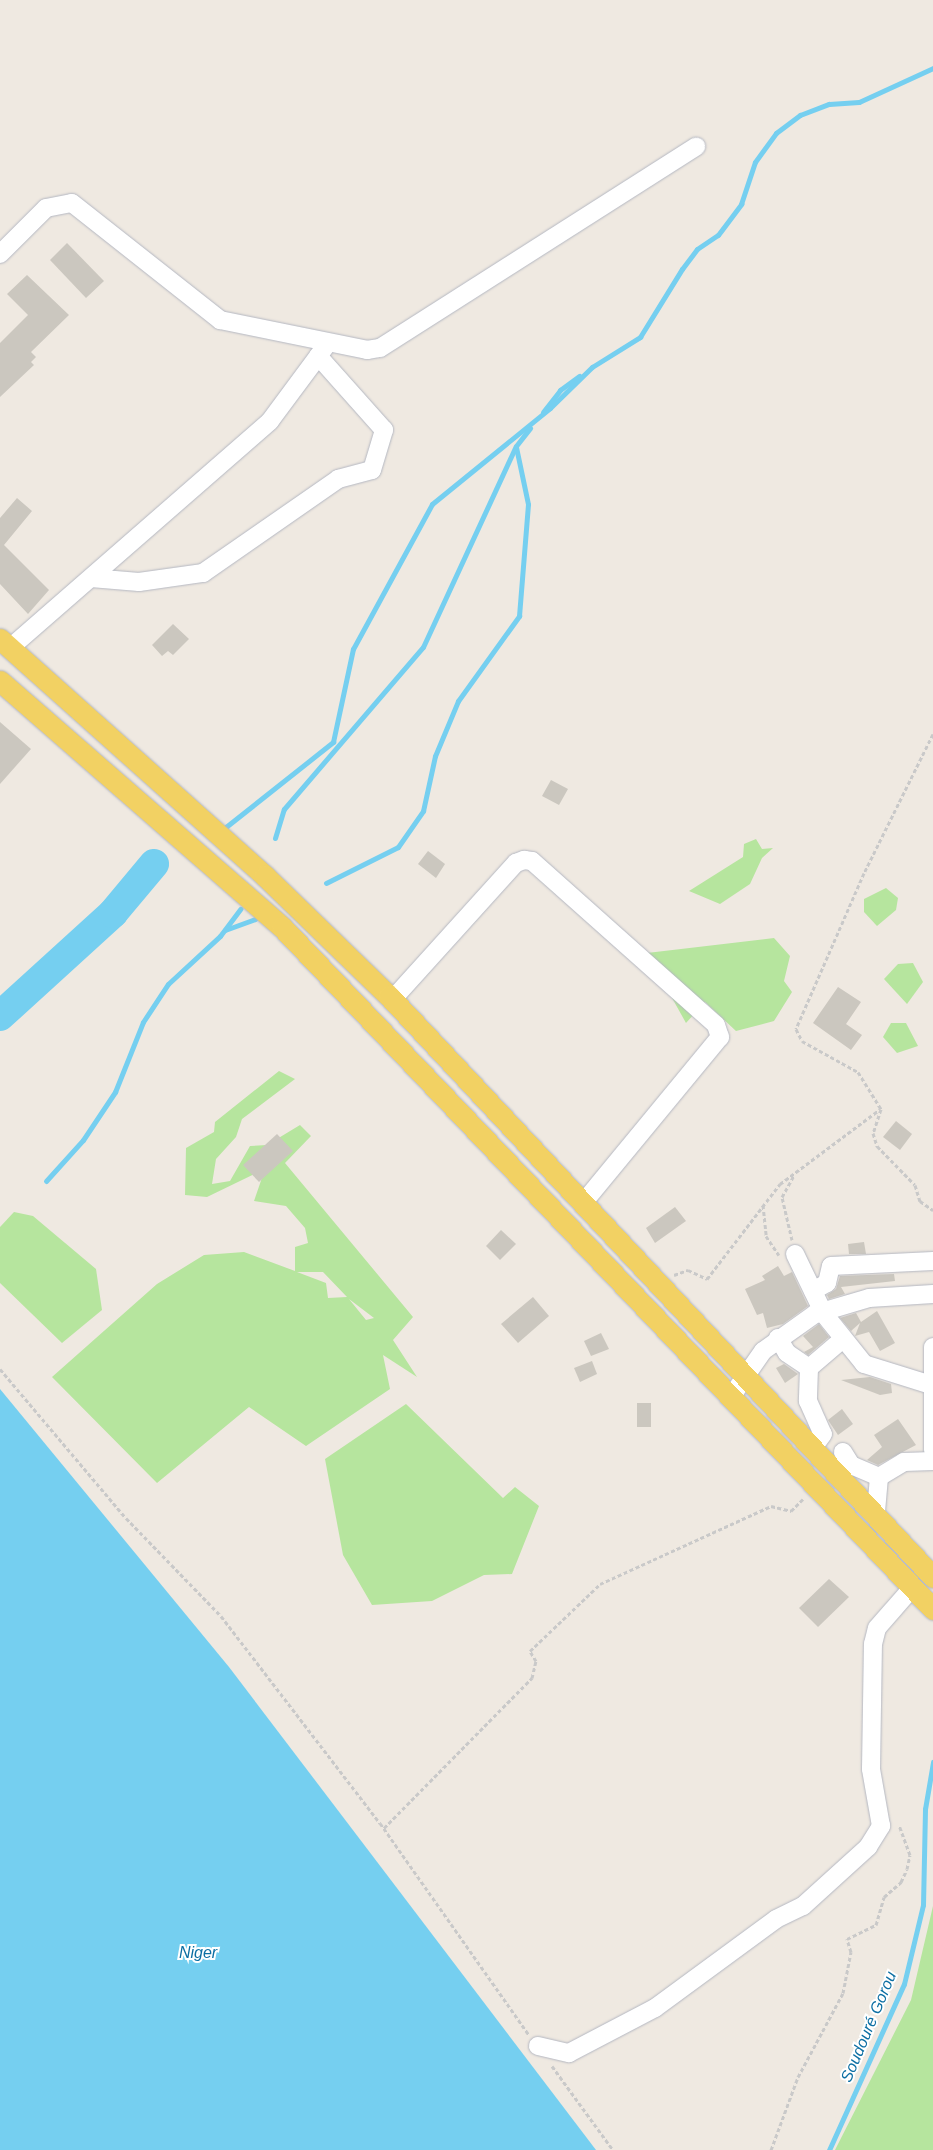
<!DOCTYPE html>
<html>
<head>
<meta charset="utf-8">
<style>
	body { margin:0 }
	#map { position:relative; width:933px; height:2150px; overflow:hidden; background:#efe9e1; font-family:Helvetica,sans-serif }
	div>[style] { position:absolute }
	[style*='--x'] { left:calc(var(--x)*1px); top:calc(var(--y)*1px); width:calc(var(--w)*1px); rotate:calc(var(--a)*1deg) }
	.green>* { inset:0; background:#b6e59e }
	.water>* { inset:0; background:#75cff0 }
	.stream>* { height:5px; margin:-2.5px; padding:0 2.5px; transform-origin:2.5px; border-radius:2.5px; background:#75cff0 }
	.river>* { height:30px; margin:-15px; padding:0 15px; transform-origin:15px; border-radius:15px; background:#75cff0 }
	.building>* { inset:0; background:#cbc7bf }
	.path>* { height:3px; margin-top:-1.5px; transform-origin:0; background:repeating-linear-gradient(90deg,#c9c9c9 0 4px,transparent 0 6.5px) }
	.roads { filter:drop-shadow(0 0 1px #b4b7c1) drop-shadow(0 0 1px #b4b7c1) }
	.minor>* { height:18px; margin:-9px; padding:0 9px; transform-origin:9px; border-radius:9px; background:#fff }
	.major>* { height:21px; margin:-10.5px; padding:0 10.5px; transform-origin:10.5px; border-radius:10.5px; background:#f2d163 }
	span { translate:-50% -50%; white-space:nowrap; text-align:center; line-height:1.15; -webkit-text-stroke:4px #fff; paint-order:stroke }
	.water-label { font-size:16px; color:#0d6fa3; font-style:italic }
</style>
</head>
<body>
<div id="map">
	<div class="green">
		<i style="clip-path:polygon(756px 839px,762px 849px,773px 848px,762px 858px,750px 884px,720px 904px,689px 891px,743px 857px,744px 844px)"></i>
		<i style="clip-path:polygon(886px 888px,898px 898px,896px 910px,877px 926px,864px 912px,864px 899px)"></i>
		<i style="clip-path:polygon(774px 938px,790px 956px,784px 981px,792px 992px,774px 1021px,736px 1031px,705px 1002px,686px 1023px,647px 953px)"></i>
		<i style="clip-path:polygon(913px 963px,923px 982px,907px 1004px,884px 979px,898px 964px)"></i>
		<i style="clip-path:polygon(891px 1023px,906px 1023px,918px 1046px,897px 1053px,883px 1037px)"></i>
		<i style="clip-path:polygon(evenodd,279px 1071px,295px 1079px,242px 1119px,236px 1137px,216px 1159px,212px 1184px,230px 1181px,250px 1146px,267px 1145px,300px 1125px,311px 1136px,285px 1163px,413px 1317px,393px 1340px,417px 1377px,383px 1355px,390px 1389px,306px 1446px,249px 1407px,157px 1483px,52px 1377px,157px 1284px,204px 1255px,244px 1252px,295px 1271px,295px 1247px,308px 1243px,305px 1228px,286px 1206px,254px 1201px,265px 1169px,207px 1197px,185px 1195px,186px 1148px,214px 1132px,215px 1122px,279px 1071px,297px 1272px,323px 1272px,347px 1297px,328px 1298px,326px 1283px,297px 1272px,279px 1071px,349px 1299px,374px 1318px,366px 1320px,349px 1299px)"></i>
		<i style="clip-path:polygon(14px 1212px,33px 1216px,96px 1269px,102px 1310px,62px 1343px,0 1283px,0 1227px)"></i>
		<i style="clip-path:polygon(406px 1404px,503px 1498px,515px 1487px,539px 1506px,512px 1574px,484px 1575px,432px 1601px,372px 1605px,343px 1555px,325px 1459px)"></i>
		<i style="clip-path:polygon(933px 1906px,933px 2150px,835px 2150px,911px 2000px)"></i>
	</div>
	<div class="water">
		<i style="clip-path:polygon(0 1389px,229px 1667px,596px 2150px,0 2150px)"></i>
	</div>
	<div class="stream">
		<i style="--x:543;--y:412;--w:28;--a:-52"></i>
		<i style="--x:560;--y:390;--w:24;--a:-36"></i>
		<i style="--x:222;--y:830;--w:142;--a:-38.4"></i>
		<i style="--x:333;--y:742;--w:95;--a:-77.9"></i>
		<i style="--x:353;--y:649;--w:165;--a:-61.4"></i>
		<i style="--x:432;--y:504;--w:152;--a:-39.1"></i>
		<i style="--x:550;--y:408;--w:59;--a:-44.3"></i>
		<i style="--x:592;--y:367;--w:57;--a:-32"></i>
		<i style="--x:640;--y:337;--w:80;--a:-58.3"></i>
		<i style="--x:682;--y:269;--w:25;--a:-53"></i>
		<i style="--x:697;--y:249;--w:25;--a:-34"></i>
		<i style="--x:718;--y:235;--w:39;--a:-53"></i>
		<i style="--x:741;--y:204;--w:44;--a:-71.6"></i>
		<i style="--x:755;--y:162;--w:36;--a:-54"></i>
		<i style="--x:776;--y:133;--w:30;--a:-37"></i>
		<i style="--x:800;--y:115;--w:31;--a:-21"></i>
		<i style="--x:829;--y:104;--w:30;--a:-4"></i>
		<i style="--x:859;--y:102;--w:81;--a:-24.7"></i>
		<i style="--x:275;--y:838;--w:30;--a:-73"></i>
		<i style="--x:284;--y:809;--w:213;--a:-49.4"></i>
		<i style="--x:423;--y:647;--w:221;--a:-65.2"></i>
		<i style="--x:516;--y:446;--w:23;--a:-52"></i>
		<i style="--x:326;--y:883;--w:80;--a:-26.6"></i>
		<i style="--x:398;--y:847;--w:44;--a:-55.2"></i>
		<i style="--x:423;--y:811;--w:56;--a:-77.7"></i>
		<i style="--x:435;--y:756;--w:60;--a:-67.3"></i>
		<i style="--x:458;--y:701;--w:105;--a:-54.3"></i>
		<i style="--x:519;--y:616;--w:112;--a:-85.4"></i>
		<i style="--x:528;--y:504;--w:58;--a:-101.9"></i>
		<i style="--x:225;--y:930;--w:32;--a:-20"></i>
		<i style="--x:46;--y:1181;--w:55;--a:-47.9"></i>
		<i style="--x:83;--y:1140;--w:58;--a:-56.3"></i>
		<i style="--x:115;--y:1092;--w:75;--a:-68.2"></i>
		<i style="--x:143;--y:1022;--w:45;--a:-56.7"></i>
		<i style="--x:168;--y:984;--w:71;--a:-42.7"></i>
		<i style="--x:220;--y:936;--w:34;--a:-53"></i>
		<i style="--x:829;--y:2150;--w:182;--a:-65.7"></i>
		<i style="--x:904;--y:1984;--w:81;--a:-76.5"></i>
		<i style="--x:923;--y:1905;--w:96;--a:-88.8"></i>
		<i style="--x:925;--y:1809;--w:48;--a:-80.3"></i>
	</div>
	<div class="river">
		<i style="--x:0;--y:1016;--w:153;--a:-42.3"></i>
		<i style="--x:113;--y:913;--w:64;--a:-50.1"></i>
	</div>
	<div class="building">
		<i style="clip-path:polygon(67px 243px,104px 281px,86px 298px,50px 260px)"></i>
		<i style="clip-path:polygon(27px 275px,69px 315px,31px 352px,36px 357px,31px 362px,34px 365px,0 397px,0 343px,28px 315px,7px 294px)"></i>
		<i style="clip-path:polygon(17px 498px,32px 511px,4px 545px,49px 590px,28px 614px,0 584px,0 518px)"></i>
		<i style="clip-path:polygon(173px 624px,189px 639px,173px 655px,168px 651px,162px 656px,152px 645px)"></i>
		<i style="clip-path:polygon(0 722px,31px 749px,0 784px)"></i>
		<i style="clip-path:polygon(551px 780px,568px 789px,559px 805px,542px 796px)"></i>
		<i style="clip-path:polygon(428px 851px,445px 864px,436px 878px,418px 864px)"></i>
		<i style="clip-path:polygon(838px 987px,861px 1002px,846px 1024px,862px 1035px,851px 1050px,813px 1023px)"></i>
		<i style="clip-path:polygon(896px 1121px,912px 1134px,900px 1150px,883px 1137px)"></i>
		<i style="clip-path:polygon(277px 1134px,293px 1151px,259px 1182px,243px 1165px)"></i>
		<i style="clip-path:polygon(675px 1207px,686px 1221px,655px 1243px,646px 1228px)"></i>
		<i style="clip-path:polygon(501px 1230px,516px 1244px,500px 1260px,486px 1246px)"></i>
		<i style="clip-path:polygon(864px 1242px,866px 1254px,849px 1254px,848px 1244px)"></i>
		<i style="clip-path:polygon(778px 1266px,784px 1276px,792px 1272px,808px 1306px,783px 1324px,767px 1328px,763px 1313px,757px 1315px,745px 1289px,765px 1280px,762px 1276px)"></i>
		<i style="clip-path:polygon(894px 1274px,895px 1281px,841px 1287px,845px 1294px,829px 1299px,827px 1295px,836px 1289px,840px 1276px)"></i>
		<i style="clip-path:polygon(533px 1297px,549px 1316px,518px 1343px,501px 1324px)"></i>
		<i style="clip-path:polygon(877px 1311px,895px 1343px,880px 1351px,869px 1332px,855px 1336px,860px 1323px,851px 1331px,840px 1318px,856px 1313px,861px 1322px)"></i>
		<i style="clip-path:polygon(819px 1324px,829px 1337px,808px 1355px,804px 1352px,813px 1347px,803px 1336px)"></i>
		<i style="clip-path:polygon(601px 1333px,609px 1349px,591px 1356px,584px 1341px)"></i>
		<i style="clip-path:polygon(592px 1361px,597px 1374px,580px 1382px,574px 1368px)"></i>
		<i style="clip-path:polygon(784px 1364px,798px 1374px,785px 1383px,776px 1368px)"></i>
		<i style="clip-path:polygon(870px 1377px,891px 1384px,892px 1393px,880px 1395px,841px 1380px)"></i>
		<i style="clip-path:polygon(637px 1403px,651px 1403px,651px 1427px,637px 1427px)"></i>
		<i style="clip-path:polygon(842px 1409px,853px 1424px,838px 1435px,828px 1420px)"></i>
		<i style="clip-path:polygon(898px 1419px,916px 1445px,878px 1465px,867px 1460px,882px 1447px,874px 1435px)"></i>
		<i style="clip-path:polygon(829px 1579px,849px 1597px,818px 1627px,799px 1608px)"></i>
	</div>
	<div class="path">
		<i style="--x:933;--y:734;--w:155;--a:116.4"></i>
		<i style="--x:864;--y:873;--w:170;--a:113.6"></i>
		<i style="--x:796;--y:1029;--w:13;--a:63"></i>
		<i style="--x:802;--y:1041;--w:64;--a:29"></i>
		<i style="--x:858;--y:1072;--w:44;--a:58.1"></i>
		<i style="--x:881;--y:1109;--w:25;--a:108"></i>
		<i style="--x:873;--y:1133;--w:14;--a:73"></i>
		<i style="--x:877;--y:1146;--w:54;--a:45.7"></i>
		<i style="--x:915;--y:1185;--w:17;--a:73"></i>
		<i style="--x:920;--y:1201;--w:16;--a:35"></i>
		<i style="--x:763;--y:1205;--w:31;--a:84"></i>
		<i style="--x:766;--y:1236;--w:23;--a:56"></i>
		<i style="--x:792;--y:1240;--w:44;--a:-103.1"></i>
		<i style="--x:782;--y:1197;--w:25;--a:-61"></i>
		<i style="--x:674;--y:1275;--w:15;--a:-20"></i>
		<i style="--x:688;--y:1270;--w:21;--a:25"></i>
		<i style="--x:707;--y:1279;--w:120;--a:-52.5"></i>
		<i style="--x:780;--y:1184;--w:124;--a:-36.8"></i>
		<i style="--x:0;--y:1369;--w:195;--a:49.8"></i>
		<i style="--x:126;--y:1518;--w:136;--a:45.9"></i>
		<i style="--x:221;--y:1616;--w:261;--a:52.5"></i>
		<i style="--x:380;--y:1823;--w:259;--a:54.9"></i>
		<i style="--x:384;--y:1828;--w:211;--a:-45.4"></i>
		<i style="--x:532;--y:1678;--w:17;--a:-77"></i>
		<i style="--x:536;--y:1661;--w:12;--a:-121"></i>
		<i style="--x:530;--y:1651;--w:97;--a:-43.7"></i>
		<i style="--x:600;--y:1584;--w:188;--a:-24.5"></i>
		<i style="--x:771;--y:1506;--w:21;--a:14"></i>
		<i style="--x:791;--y:1511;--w:17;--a:-45"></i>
		<i style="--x:552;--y:2066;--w:104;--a:54"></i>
		<i style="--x:771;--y:2150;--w:78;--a:-69.7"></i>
		<i style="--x:798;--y:2077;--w:95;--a:-61.8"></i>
		<i style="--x:843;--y:1993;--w:42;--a:-79"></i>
		<i style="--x:851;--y:1952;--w:14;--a:-107"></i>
		<i style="--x:847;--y:1939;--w:32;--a:-26"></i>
		<i style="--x:876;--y:1925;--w:29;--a:-74"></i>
		<i style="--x:884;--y:1897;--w:23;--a:-41"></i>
		<i style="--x:901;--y:1882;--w:14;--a:-65"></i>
		<i style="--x:907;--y:1869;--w:14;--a:-78"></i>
		<i style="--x:910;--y:1855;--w:32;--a:-110"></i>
	</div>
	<div class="roads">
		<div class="minor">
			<i style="--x:0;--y:254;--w:65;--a:-45"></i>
			<i style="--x:46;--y:208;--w:26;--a:-11"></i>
			<i style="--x:72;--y:203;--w:189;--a:38.3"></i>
			<i style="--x:220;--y:320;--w:150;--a:11.5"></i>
			<i style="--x:367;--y:350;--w:13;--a:-9"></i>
			<i style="--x:380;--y:348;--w:375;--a:-32.5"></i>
			<i style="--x:91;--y:578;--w:48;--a:4.8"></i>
			<i style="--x:139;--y:582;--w:65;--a:-8"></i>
			<i style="--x:203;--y:573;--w:165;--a:-34.8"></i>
			<i style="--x:338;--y:479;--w:35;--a:-15"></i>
			<i style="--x:372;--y:470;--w:42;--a:-73.3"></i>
			<i style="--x:384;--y:430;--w:99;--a:-131.7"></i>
			<i style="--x:10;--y:648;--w:345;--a:-41.1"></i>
			<i style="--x:270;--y:421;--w:92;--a:-53.4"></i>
			<i style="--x:392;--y:1000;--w:185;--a:-47.9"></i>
			<i style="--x:516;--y:863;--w:9;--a:-21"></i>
			<i style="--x:524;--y:860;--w:8;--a:7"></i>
			<i style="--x:532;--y:861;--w:246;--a:41.7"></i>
			<i style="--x:716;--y:1025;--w:13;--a:72"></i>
			<i style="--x:720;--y:1037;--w:214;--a:129.5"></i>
			<i style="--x:795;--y:1254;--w:67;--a:64.2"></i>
			<i style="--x:824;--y:1314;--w:64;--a:51.3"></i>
			<i style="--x:864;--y:1364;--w:70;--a:17.4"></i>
			<i style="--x:813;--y:1291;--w:16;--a:-30"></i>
			<i style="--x:827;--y:1283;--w:17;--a:-77"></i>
			<i style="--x:831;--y:1266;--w:102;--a:-2.8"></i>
			<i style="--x:778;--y:1338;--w:17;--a:59"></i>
			<i style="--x:787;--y:1353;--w:27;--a:34"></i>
			<i style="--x:809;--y:1368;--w:33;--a:92"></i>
			<i style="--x:808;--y:1401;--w:36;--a:66"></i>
			<i style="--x:823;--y:1434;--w:17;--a:126"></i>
			<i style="--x:933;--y:1347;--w:103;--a:90"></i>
			<i style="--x:809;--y:1368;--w:45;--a:-40.5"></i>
			<i style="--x:731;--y:1397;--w:56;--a:-55.2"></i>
			<i style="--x:763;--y:1351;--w:64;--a:-35.4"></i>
			<i style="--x:815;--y:1314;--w:56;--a:-16.5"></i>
			<i style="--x:869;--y:1298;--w:64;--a:-3.6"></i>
			<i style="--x:843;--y:1452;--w:15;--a:58"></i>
			<i style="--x:851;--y:1465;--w:30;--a:23"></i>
			<i style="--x:879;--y:1477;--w:36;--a:95"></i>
			<i style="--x:879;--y:1477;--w:29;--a:-31"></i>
			<i style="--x:904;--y:1462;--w:29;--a:-2"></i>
			<i style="--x:538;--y:2046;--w:32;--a:13"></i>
			<i style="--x:569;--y:2053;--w:97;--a:-27.6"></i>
			<i style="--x:655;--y:2008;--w:150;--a:-36.3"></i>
			<i style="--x:776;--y:1919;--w:30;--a:-26"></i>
			<i style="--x:803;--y:1906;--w:88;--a:-42.2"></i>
			<i style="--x:868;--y:1847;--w:25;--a:-58"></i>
			<i style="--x:881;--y:1826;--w:58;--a:-100"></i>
			<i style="--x:871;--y:1769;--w:125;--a:-89.1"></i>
			<i style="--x:873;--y:1644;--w:16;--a:-76"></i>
			<i style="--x:877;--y:1628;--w:53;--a:-48.8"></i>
		</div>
		<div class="major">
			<i style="--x:0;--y:639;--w:356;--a:41.8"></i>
			<i style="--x:265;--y:876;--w:173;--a:44.1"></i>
			<i style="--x:389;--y:996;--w:796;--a:46.88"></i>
			<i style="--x:0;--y:681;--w:374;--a:41.1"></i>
			<i style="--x:282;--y:927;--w:943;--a:46.33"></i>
		</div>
	</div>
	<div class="water-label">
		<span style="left:198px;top:1953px">Niger</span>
		<span style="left:869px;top:2027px;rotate:-67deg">Soudouré Gorou</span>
	</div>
</div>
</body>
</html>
